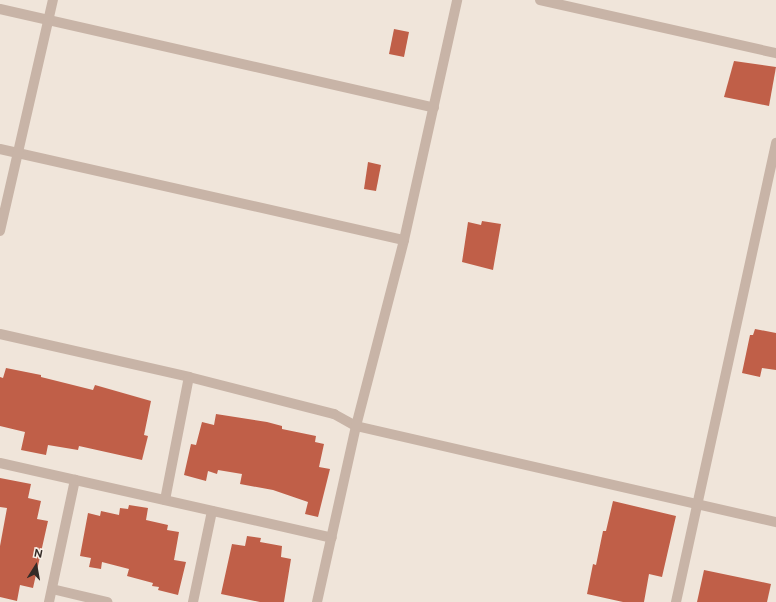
<!DOCTYPE html>
<html>
<head>
<meta charset="utf-8">
<style>
	body { margin:0 }
	#map { position:relative; width:776px; height:602px; overflow:hidden; background:#f0e5da; font-family:Figtree,sans-serif }
	div>[style] { position:absolute }
	[style*='--x'] { left:calc(var(--x)*1px); top:calc(var(--y)*1px); width:calc(var(--w)*1px); rotate:calc(var(--a)*1deg) }
	.building>* { inset:0; background:#c05f48 }
	.minor>* { height:10px; margin:-5px; padding:0 5px; transform-origin:5px; border-radius:5px; background:#c8b4a7 }
	.tertiary>* { height:10px; margin:-5px; padding:0 5px; transform-origin:5px; border-radius:5px; background:#c8b4a7 }
	span { translate:-50% -50%; white-space:nowrap; text-align:center; line-height:1.15; -webkit-text-stroke:3px #f8efe6; paint-order:stroke }
	.north { position:absolute; left:16px; top:546px; width:40px; height:40px; -webkit-text-stroke:3px #f8efe6; paint-order:stroke; rotate:11deg; font-size:11px; font-weight:700; line-height:16px; text-align:center; color:#342b27 }
	.north::after { content:''; display:block; margin:auto; width:14px; height:18px; background:#342b27; clip-path:polygon(50% 0,100% 100%,50% 72%,0 100%) }
</style>
</head>
<body>
<div id="map">
	<div class="building">
		<i style="clip-path:polygon(394px 29px,409px 32px,404px 57px,389px 54px)"></i>
		<i style="clip-path:polygon(734px 61px,776px 67px,769px 106px,724px 97px)"></i>
		<i style="clip-path:polygon(368px 162px,381px 165px,376px 191px,364px 189px)"></i>
		<i style="clip-path:polygon(482px 221px,501px 224px,493px 270px,462px 262px,468px 222px,481px 225px)"></i>
		<i style="clip-path:polygon(755px 329px,776px 333px,776px 370px,762px 368px,760px 377px,742px 373px,750px 335px,753px 335px)"></i>
		<i style="clip-path:polygon(6px 368px,41px 375px,41px 377px,93px 390px,95px 385px,151px 401px,144px 435px,148px 436px,142px 460px,79px 446px,78px 450px,48px 445px,46px 455px,21px 450px,25px 432px,0 426px,0 377px,3px 378px)"></i>
		<i style="clip-path:polygon(216px 414px,267px 422px,282px 426px,282px 429px,316px 436px,315px 442px,324px 444px,319px 467px,330px 469px,318px 517px,305px 514px,308px 502px,273px 490px,240px 484px,242px 474px,218px 470px,217px 474px,208px 471px,206px 481px,184px 475px,191px 444px,196px 445px,202px 422px,214px 425px)"></i>
		<i style="clip-path:polygon(0 478px,31px 484px,28px 498px,41px 501px,37px 519px,48px 521px,33px 588px,20px 585px,17px 601px,0 597px,0 546px,7px 508px,0 507px)"></i>
		<i style="clip-path:polygon(613px 501px,676px 516px,662px 577px,649px 574px,644px 602px,623px 602px,587px 594px,593px 564px,596px 565px,603px 531px,606px 531px)"></i>
		<i style="clip-path:polygon(129px 505px,148px 508px,146px 520px,168px 525px,167px 530px,179px 532px,174px 560px,186px 562px,178px 595px,158px 590px,159px 587px,152px 586px,153px 583px,127px 576px,129px 569px,102px 562px,101px 569px,89px 567px,91px 558px,80px 556px,88px 513px,100px 516px,101px 511px,119px 515px,120px 508px,128px 509px)"></i>
		<i style="clip-path:polygon(247px 536px,261px 538px,260px 542px,282px 546px,281px 557px,291px 559px,284px 602px,260px 602px,221px 594px,232px 544px,245px 546px)"></i>
		<i style="clip-path:polygon(704px 570px,771px 584px,767px 602px,697px 602px)"></i>
	</div>
	<div class="minor">
		<i style="--x:540;--y:0;--w:242;--a:12.7"></i>
		<i style="--x:0;--y:9;--w:445;--a:12.8"></i>
		<i style="--x:0;--y:149;--w:414;--a:12.7"></i>
		<i style="--x:0;--y:231;--w:237;--a:-77.1"></i>
		<i style="--x:0;--y:334;--w:194;--a:12.8"></i>
		<i style="--x:189;--y:377;--w:150;--a:14.3"></i>
		<i style="--x:334;--y:414;--w:25;--a:29"></i>
		<i style="--x:0;--y:463;--w:340;--a:12.7"></i>
		<i style="--x:165;--y:500;--w:125;--a:-79"></i>
		<i style="--x:52;--y:589;--w:57;--a:13.3"></i>
		<i style="--x:49;--y:602;--w:125;--a:-78"></i>
		<i style="--x:193;--y:602;--w:93;--a:-78.2"></i>
		<i style="--x:676;--y:602;--w:470;--a:-77.7"></i>
	</div>
	<div class="tertiary">
		<i style="--x:356;--y:426;--w:431;--a:12.9"></i>
		<i style="--x:317;--y:602;--w:180;--a:-77.5"></i>
		<i style="--x:356;--y:426;--w:192;--a:-75.5"></i>
		<i style="--x:404;--y:240;--w:246;--a:-77.5"></i>
	</div>
	<div class="north">N</div>
</div>
</body>
</html>
